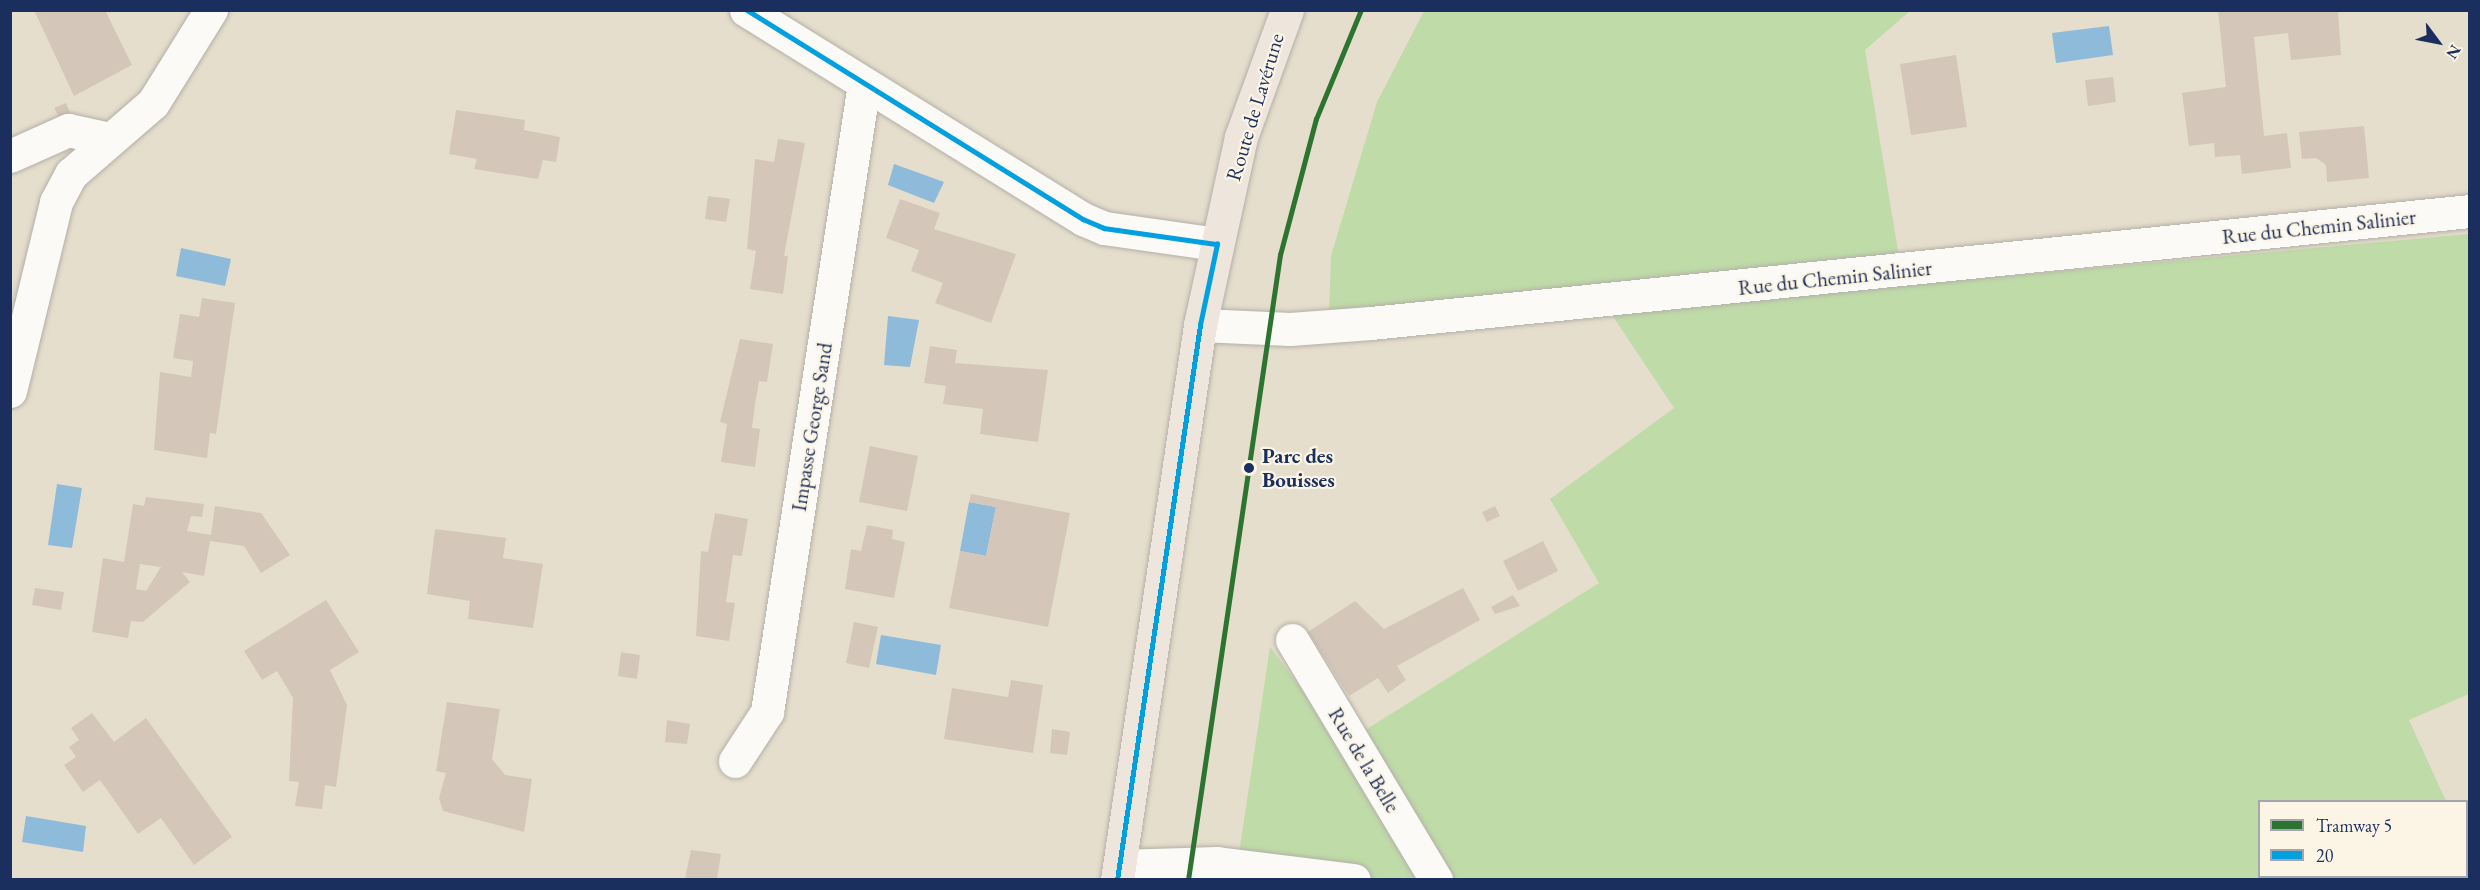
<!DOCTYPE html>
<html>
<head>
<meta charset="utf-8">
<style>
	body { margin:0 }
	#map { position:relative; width:2480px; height:890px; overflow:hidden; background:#e6decc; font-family:"EB Garamond",serif }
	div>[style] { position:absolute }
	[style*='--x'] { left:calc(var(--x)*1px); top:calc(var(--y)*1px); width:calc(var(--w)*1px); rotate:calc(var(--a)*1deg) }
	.green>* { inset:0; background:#bfdba8 }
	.water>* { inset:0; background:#8ebbd9 }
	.building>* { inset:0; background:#d5c6ba }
	.roads { filter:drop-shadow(0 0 2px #b3b0a9) drop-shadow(0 0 2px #b3b0a9) }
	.minor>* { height:33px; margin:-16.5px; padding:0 16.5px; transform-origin:16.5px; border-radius:16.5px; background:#fbfaf7 }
	.major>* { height:33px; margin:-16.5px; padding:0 16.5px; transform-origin:16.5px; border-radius:16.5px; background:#eee5dc }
	.bus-1>* { height:4.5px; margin:-2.25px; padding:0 2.25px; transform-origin:2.25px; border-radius:2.25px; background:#03a0e0 }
	.tram-1>* { height:4.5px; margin:-2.25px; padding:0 2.25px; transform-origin:2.25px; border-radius:2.25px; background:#2d7431 }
	.dots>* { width:16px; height:16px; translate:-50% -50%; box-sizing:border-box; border:3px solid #fcf5e5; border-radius:50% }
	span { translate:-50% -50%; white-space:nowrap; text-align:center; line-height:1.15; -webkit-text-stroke:4.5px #fcf5e5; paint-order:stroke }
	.street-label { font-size:21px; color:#1b2f5e }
	.stop-label { font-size:21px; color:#1b2f5e; font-weight:700 }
	.left { translate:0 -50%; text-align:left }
	.frame { position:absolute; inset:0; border:12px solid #1b2f5e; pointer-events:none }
	.legend { position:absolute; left:2258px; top:800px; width:210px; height:78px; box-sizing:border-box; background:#fcf5e5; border:2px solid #a2a6af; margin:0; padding:8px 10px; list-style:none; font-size:18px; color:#1b2f5e }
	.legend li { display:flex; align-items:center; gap:12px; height:30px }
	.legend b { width:30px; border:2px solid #a2a6af }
	.north { position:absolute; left:2408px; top:12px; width:60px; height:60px; -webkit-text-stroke:4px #fcf5e5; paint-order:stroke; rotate:122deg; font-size:16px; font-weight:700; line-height:24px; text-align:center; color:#1b2f5e }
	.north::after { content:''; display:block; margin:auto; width:21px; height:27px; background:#1b2f5e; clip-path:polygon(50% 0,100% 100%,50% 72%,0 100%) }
</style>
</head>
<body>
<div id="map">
	<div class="green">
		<i style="clip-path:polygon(1424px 11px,1910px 11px,1865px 50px,1899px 257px,1329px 313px,1331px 256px,1377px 102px)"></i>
		<i style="clip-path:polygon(2469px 234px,2469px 694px,2409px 720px,2446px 801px,2260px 802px,2260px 876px,2466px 876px,2467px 846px,2469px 879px,1235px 880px,1270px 647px,1343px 744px,1599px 583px,1550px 499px,1674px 408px,1610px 312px)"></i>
	</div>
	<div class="water">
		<i style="clip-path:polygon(2109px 26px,2113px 55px,2056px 63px,2052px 33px)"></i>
		<i style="clip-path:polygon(894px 164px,944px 182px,934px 203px,888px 185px)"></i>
		<i style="clip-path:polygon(181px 248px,231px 259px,225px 286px,176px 276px)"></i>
		<i style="clip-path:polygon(888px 316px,919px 320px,910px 367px,884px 365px)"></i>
		<i style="clip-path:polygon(57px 484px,82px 488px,72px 548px,48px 545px)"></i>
		<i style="clip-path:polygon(969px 502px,996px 507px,986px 556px,960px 551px)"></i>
		<i style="clip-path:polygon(881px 635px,941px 645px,936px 675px,876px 664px)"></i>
		<i style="clip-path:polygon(26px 816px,86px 826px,83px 852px,22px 842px)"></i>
	</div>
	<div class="building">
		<i style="clip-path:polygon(34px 10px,105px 10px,132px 65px,74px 96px)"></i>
		<i style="clip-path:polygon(2218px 10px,2338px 10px,2341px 55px,2291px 60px,2288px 33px,2254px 37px,2264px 136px,2287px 133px,2291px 168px,2242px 174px,2240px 155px,2215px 157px,2214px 143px,2189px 146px,2182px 93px,2226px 87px)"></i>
		<i style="clip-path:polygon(1956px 55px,1967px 127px,1911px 135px,1900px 64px)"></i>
		<i style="clip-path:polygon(2113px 77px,2116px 102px,2088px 106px,2085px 80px)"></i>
		<i style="clip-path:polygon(66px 103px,72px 117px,62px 122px,54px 108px)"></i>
		<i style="clip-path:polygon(456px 110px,525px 120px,524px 130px,560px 137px,556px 162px,543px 160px,538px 179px,474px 169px,477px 159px,449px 154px)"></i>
		<i style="clip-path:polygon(2364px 126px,2369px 178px,2327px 182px,2326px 165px,2316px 158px,2302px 159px,2299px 132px)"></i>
		<i style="clip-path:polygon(778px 139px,805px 143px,784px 256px,788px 256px,783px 294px,750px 289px,756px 251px,747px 249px,755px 159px,774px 162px)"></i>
		<i style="clip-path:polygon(708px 196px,730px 199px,726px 222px,705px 219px)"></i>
		<i style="clip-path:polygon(900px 199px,940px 213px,934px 229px,1016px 254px,991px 323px,935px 303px,943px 283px,911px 271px,919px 250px,886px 238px)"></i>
		<i style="clip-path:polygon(202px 298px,235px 303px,216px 434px,210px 433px,207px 458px,154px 450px,160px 372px,191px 377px,193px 361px,173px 358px,180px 314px,199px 317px)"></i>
		<i style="clip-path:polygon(740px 339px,773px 344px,767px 382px,759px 381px,755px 404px,752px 428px,760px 429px,755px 467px,721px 462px,727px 424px,720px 422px)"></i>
		<i style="clip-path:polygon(930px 346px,957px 350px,955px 363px,1048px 370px,1038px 442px,980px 434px,983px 409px,943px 404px,946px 386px,924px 383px)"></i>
		<i style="clip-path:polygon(870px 446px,918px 456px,907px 511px,859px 502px)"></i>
		<i style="clip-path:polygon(971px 494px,1070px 513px,1048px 627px,949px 608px,960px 551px,986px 556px,996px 507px,969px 502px)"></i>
		<i style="clip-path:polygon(evenodd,146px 497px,204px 504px,202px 517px,191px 516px,187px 531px,211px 535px,215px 506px,261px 513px,290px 555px,261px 573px,244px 546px,210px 541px,204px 576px,182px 572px,190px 582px,143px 622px,131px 621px,128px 638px,92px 632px,103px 558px,124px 562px,133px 504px,144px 506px,146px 497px,140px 564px,161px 567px,146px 591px,136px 589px,140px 564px)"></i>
		<i style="clip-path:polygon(1495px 506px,1500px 516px,1487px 522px,1482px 512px)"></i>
		<i style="clip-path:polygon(715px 513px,748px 519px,742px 556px,733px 555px,726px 602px,735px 603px,729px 641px,696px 636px,701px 551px,708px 552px)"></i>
		<i style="clip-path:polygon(867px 525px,893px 530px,892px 539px,905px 542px,894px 598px,845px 589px,851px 549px,861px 551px)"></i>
		<i style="clip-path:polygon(435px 529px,506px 538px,503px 558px,543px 564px,533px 628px,468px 619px,470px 601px,427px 594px)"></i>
		<i style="clip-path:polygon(1543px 541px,1558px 571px,1518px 591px,1503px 561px)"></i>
		<i style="clip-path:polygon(35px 588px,64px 592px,61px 610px,32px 605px)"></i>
		<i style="clip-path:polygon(1463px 588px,1480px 620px,1397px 666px,1406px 680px,1388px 693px,1378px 678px,1349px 696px,1308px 632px,1355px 601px,1384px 629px)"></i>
		<i style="clip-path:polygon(1513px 595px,1520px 606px,1495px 614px,1491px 607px)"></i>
		<i style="clip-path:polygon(326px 600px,359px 652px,330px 670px,347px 705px,336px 787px,325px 785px,322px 809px,295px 806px,299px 782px,289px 781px,293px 698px,277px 671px,262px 680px,244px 651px)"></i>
		<i style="clip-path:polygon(854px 622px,878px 627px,869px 668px,846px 663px)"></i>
		<i style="clip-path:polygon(621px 652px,640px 655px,637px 679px,618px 676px)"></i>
		<i style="clip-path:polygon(1011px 680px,1043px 685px,1033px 753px,944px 739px,952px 688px,1008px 697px)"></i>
		<i style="clip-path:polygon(447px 702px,500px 709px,492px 759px,505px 775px,532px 779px,524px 832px,443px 811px,439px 798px,446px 773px,436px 771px)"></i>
		<i style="clip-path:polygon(92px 713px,114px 742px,146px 718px,232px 837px,194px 865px,161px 818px,138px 834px,100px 780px,83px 792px,64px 765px,76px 757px,69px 747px,79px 740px,71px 728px)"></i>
		<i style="clip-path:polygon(667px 720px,690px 724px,687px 744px,665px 742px)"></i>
		<i style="clip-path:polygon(1052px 729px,1070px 732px,1067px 755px,1050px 753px)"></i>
		<i style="clip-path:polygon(691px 850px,721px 854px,717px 879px,685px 879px)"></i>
	</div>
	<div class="roads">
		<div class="minor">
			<i style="--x:746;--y:10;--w:397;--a:31.8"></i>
			<i style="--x:1083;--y:219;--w:23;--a:23"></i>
			<i style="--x:1104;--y:228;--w:114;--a:8.1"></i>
			<i style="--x:10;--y:156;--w:64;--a:-24.1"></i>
			<i style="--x:68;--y:130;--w:43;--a:12.1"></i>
			<i style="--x:1200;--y:325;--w:90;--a:2.5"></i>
			<i style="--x:1290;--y:329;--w:81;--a:-4.2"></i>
			<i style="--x:1371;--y:323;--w:1105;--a:-5.82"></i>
			<i style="--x:10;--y:391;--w:195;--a:-76.3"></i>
			<i style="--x:56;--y:202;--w:32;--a:-62"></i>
			<i style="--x:71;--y:174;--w:108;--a:-40.9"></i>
			<i style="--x:153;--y:103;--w:110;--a:-58.1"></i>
			<i style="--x:1292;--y:640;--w:280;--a:59"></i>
			<i style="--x:735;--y:761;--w:59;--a:-56.9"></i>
			<i style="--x:767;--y:712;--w:635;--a:-81.22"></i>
			<i style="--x:1119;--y:866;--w:98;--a:-1.8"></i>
			<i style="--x:1217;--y:863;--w:138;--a:7.1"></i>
		</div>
		<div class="major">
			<i style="--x:1117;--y:880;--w:561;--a:-81.49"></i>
			<i style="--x:1200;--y:325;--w:192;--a:-77.7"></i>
			<i style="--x:1241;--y:137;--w:135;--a:-70.1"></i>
		</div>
	</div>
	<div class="bus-1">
		<i style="--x:747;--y:10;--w:396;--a:31.9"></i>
		<i style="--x:1083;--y:219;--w:23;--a:23"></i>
		<i style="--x:1104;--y:228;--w:114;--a:8.1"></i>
		<i style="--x:1117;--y:880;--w:561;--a:-81.49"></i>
		<i style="--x:1200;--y:325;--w:83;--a:-78.1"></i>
	</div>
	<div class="tram-1">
		<i style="--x:1188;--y:880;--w:632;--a:-81.63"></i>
		<i style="--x:1280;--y:255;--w:141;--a:-75.2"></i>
		<i style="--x:1316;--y:119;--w:118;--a:-67.6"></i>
	</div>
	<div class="dots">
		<i style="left:1249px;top:468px;background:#1b2f5e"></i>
	</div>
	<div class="street-label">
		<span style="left:1255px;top:107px;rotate:-73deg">Route de Lavérune</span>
		<span style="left:2319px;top:227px;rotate:-6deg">Rue du Chemin Salinier</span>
		<span style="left:1835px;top:278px;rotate:-6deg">Rue du Chemin Salinier</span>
		<span style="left:812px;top:427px;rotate:-81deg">Impasse George Sand</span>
		<span style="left:1364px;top:760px;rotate:59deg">Rue de la Belle</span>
	</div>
	<div class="stop-label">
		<span class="left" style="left:1262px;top:468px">Parc des<br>Bouisses</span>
	</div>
	<div class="frame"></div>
	<ul class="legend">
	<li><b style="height:8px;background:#2d7431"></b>Tramway 5</li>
	<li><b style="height:8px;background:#03a0e0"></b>20</li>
	</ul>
	<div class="north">N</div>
</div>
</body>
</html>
